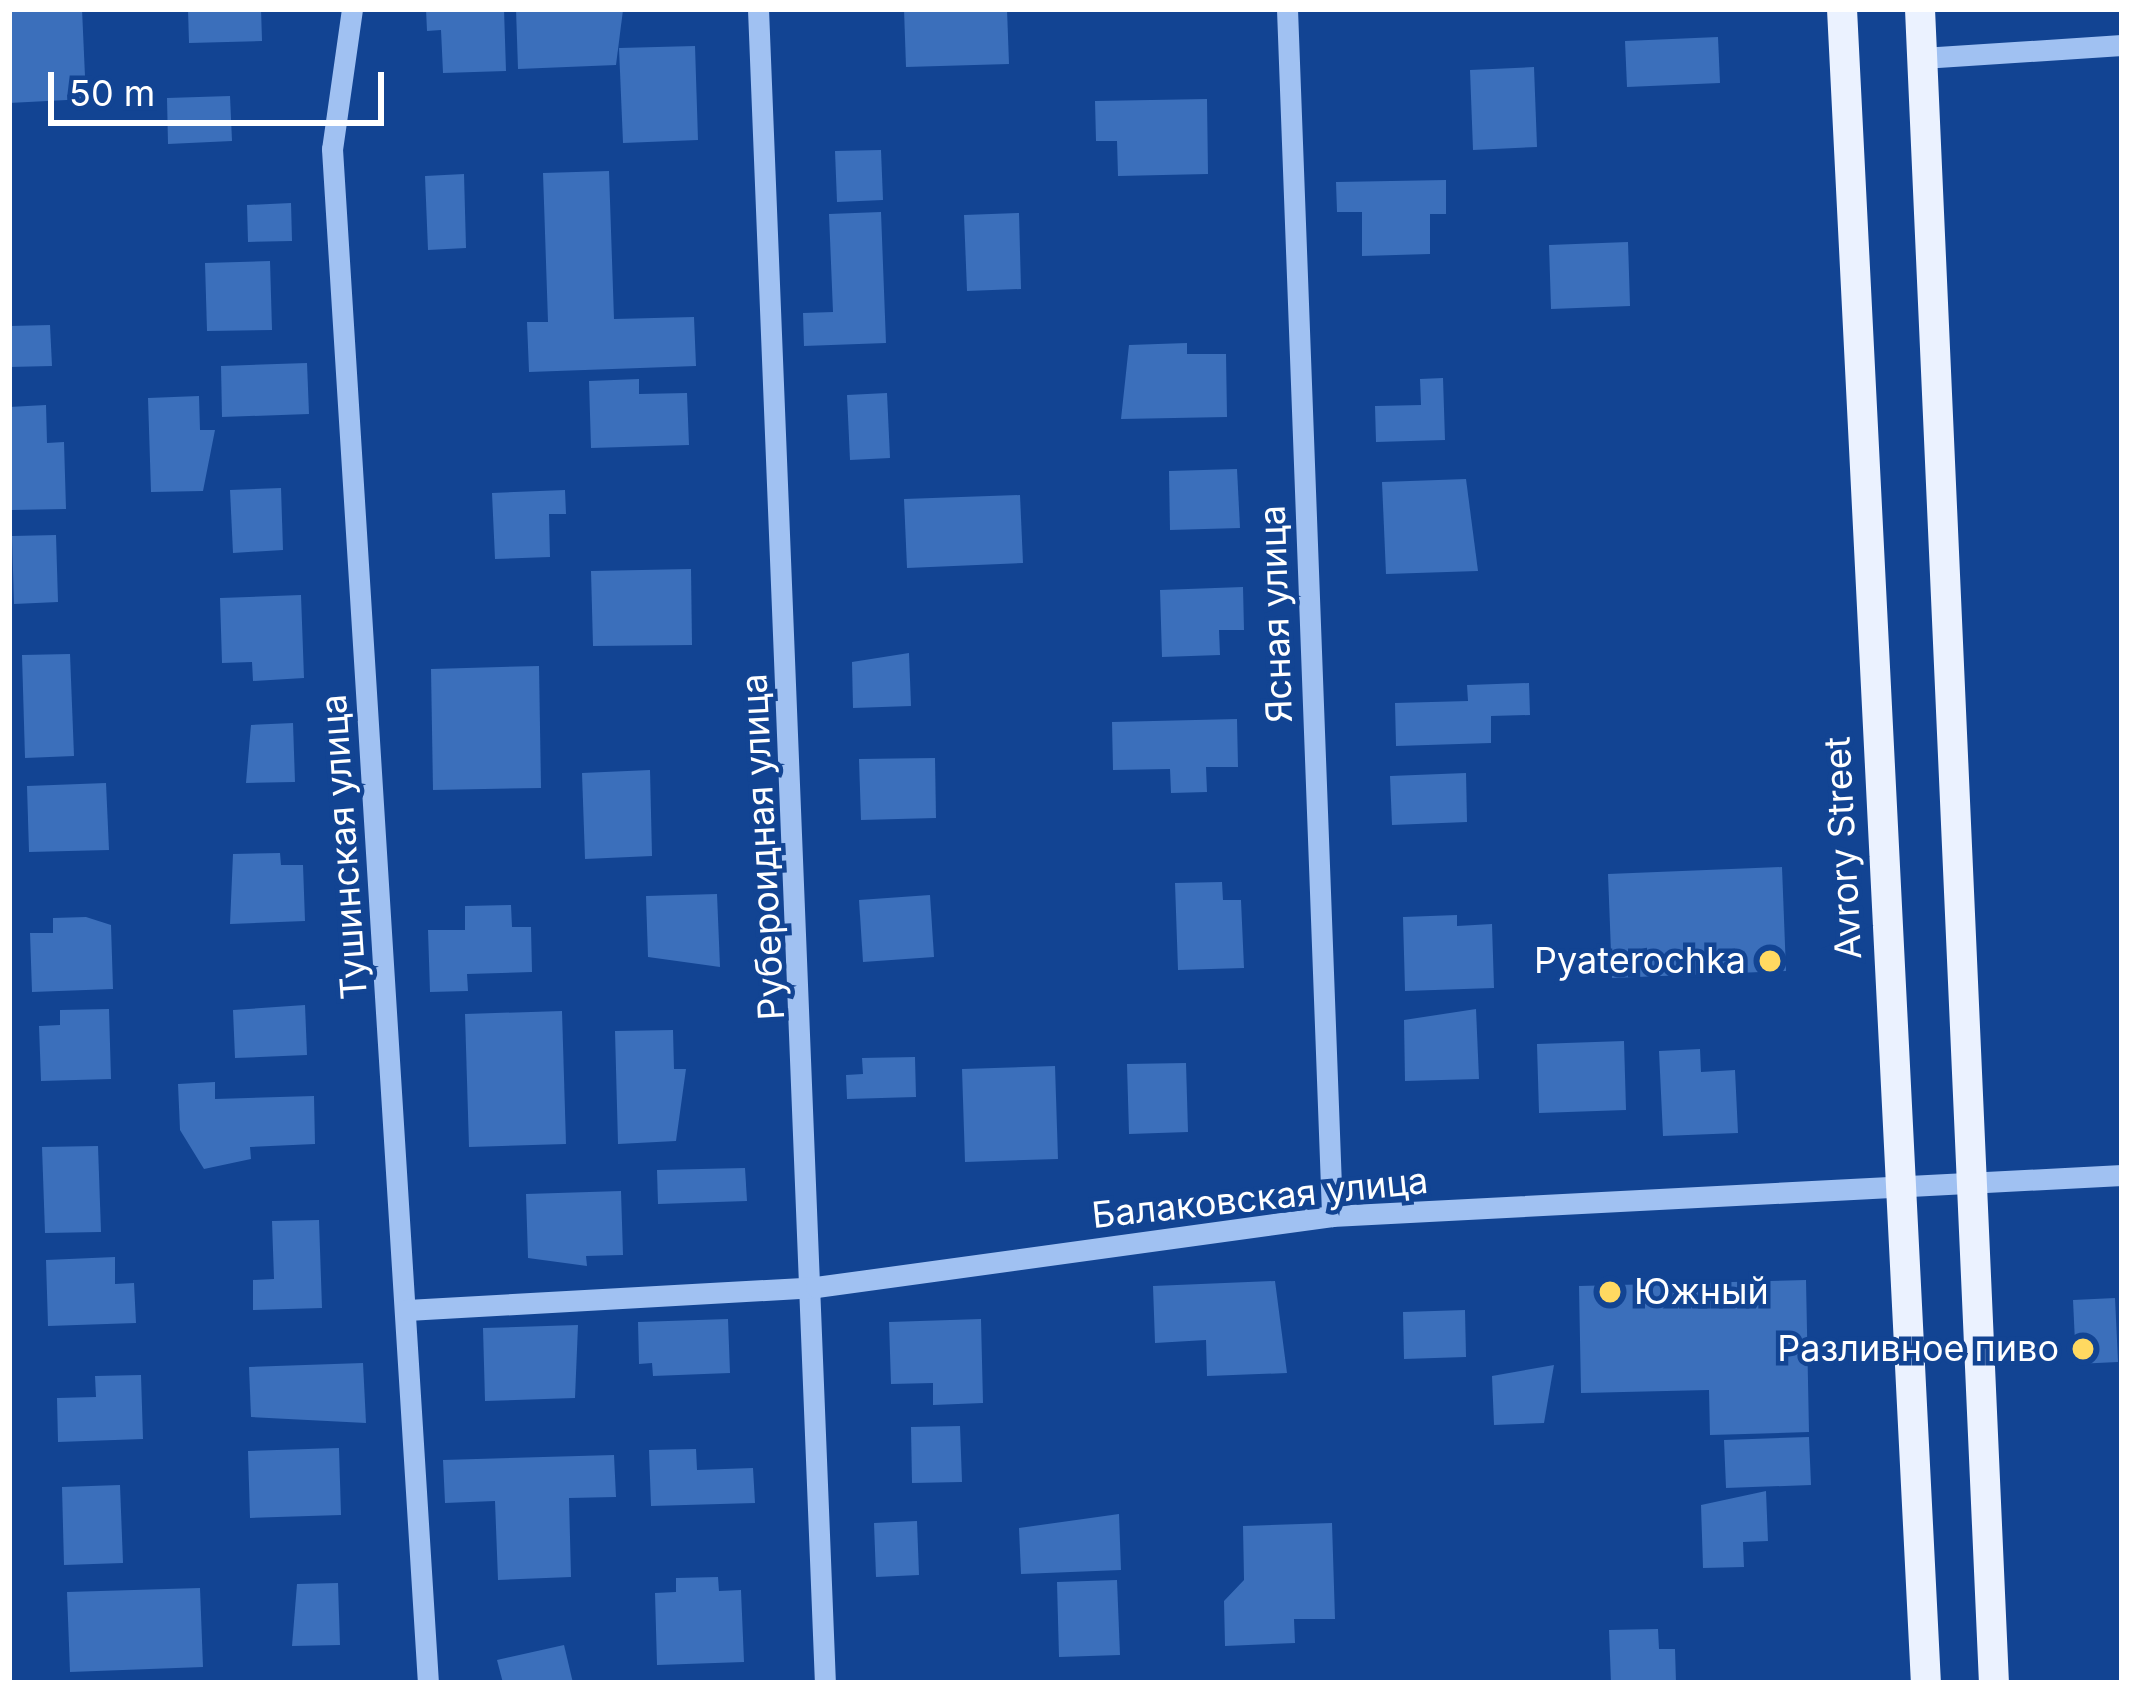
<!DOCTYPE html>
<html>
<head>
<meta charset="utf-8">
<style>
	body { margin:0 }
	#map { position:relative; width:2131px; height:1692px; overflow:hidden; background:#124493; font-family:Inter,sans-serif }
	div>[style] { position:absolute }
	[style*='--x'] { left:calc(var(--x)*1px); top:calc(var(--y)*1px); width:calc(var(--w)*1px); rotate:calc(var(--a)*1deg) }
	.building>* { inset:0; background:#3b6fbb }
	.minor>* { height:21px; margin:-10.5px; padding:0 10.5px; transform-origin:10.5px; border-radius:10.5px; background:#a0c1f2 }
	.major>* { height:30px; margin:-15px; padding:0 15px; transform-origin:15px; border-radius:15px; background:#ebf2ff }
	.dots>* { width:33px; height:33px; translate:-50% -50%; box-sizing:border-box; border:6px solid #124493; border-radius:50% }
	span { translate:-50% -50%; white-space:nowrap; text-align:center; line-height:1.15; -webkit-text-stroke:9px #124493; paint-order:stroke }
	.street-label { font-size:36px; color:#fff }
	.poi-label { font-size:36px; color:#fff }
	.right { translate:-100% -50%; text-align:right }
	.left { translate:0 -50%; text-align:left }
	.frame { position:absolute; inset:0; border:12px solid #fff; pointer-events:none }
	.scale { position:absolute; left:48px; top:72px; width:336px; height:54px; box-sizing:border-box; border:6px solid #fff; border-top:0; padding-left:15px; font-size:36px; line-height:42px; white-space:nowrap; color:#fff; -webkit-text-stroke:9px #124493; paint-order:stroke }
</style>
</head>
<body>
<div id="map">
	<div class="building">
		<i style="clip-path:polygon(9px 9px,82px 9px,86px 99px,9px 103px)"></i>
		<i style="clip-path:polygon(188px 9px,261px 9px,262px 41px,189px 43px)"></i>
		<i style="clip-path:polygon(426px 9px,504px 9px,506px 71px,443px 73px,441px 30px,427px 31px)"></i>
		<i style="clip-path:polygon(516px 9px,623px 10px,616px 65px,518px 69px)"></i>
		<i style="clip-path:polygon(904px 9px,1007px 9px,1009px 64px,906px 67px)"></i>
		<i style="clip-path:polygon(1718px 37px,1720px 83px,1627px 87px,1625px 41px)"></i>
		<i style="clip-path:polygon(695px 46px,698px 140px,623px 143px,619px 48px)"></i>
		<i style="clip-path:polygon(1534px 67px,1537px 147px,1473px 150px,1470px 70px)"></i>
		<i style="clip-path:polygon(230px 96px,232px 141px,168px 144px,167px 98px)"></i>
		<i style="clip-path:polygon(1207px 99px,1208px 174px,1118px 176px,1117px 141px,1096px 141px,1095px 101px)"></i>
		<i style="clip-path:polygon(881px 150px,883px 200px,837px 202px,835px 151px)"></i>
		<i style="clip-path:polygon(609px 171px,614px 319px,694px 317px,696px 366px,529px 372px,527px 322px,548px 322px,543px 173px)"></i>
		<i style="clip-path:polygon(464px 174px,466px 248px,428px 250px,425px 176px)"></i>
		<i style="clip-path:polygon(1446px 180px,1446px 214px,1430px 214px,1430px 254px,1362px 256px,1362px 212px,1337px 212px,1336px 182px)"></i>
		<i style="clip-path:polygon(291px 203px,292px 241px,248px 242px,247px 205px)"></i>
		<i style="clip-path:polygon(881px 212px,886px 343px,804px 346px,803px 313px,833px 312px,829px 214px)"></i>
		<i style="clip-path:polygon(1019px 213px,1021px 289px,967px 291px,964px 215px)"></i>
		<i style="clip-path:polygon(1628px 242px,1630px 306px,1551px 309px,1549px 245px)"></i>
		<i style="clip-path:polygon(270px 261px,272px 330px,207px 331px,205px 263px)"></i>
		<i style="clip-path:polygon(50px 325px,52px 366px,9px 367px,9px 326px)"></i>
		<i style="clip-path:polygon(1187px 343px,1187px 354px,1226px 354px,1227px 417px,1121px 419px,1129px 345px)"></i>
		<i style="clip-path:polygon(307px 363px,309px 414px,222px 417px,221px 366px)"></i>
		<i style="clip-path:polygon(1443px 378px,1445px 440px,1376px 442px,1375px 406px,1421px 405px,1420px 379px)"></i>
		<i style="clip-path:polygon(639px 379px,639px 394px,687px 393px,689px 445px,591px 448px,589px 381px)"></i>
		<i style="clip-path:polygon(887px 393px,890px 458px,850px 460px,847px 395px)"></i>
		<i style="clip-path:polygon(199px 396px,200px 430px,215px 430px,203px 491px,151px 492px,148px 398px)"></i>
		<i style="clip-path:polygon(46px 405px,47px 443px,64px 442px,66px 509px,11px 510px,9px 407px)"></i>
		<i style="clip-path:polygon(1237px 469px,1240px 528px,1170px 530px,1169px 471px)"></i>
		<i style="clip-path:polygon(1466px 479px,1478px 571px,1386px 574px,1382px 482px)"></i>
		<i style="clip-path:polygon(281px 488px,283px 550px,233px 553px,230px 490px)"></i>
		<i style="clip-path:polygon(565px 490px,566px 514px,549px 514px,550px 557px,495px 559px,492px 493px)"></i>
		<i style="clip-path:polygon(1020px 495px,1023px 563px,907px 568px,904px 499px)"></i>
		<i style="clip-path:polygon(56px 535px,58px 602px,14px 604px,12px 536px)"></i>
		<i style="clip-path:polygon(691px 569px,692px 645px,593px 646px,591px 571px)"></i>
		<i style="clip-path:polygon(1243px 587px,1244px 630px,1219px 630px,1220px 655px,1162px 657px,1160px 590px)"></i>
		<i style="clip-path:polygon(301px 595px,304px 678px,253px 681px,252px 662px,222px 663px,220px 598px)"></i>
		<i style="clip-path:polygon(909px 653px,911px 706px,853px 708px,852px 662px)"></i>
		<i style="clip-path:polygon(70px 654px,74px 756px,25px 758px,22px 655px)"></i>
		<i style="clip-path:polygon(539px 666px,541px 788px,433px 790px,431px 669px)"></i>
		<i style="clip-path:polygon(1529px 683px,1530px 715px,1491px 716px,1491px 743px,1396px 746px,1395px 703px,1468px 701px,1467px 685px)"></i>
		<i style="clip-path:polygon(1237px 719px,1238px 767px,1206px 767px,1207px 792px,1171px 793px,1170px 769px,1113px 770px,1112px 722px)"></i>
		<i style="clip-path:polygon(293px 723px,295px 782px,246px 783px,251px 725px)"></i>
		<i style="clip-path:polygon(935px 758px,936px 818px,861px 820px,859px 759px)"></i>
		<i style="clip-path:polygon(650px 770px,652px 856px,585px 859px,582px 773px)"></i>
		<i style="clip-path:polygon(1466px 773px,1467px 822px,1392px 825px,1390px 776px)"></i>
		<i style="clip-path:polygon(106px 783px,109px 850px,29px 852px,27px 786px)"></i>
		<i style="clip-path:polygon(280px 853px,281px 865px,303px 865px,305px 921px,230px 924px,233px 854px)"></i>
		<i style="clip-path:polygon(1782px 867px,1786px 971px,1612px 978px,1608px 874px)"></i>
		<i style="clip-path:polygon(1222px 882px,1223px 900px,1241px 900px,1244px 968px,1178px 970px,1175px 883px)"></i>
		<i style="clip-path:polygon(717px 894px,720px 967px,648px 957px,646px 896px)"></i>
		<i style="clip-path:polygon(930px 895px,934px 957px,863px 962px,859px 900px)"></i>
		<i style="clip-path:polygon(511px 905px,512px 927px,531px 927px,532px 972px,467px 974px,468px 991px,430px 992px,428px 930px,465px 930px,465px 906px)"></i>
		<i style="clip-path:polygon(1457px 915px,1457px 926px,1492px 924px,1494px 988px,1405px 991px,1403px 917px)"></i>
		<i style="clip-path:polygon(86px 917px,111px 925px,113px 989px,32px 992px,30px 933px,53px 933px,53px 918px)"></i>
		<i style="clip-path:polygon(305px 1005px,307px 1055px,235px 1058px,233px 1010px)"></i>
		<i style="clip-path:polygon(109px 1009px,111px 1079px,41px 1081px,39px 1026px,60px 1025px,60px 1010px)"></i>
		<i style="clip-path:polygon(1476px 1009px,1479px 1079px,1405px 1081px,1404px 1020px)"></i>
		<i style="clip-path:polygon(562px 1011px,566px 1144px,469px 1147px,465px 1014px)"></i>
		<i style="clip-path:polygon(673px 1030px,674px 1069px,686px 1069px,676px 1141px,618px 1144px,615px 1031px)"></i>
		<i style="clip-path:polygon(1624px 1041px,1626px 1110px,1539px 1113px,1537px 1044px)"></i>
		<i style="clip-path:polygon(1700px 1049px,1701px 1072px,1735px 1070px,1738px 1133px,1663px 1136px,1659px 1051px)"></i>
		<i style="clip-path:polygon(915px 1057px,916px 1097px,847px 1099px,846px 1075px,863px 1074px,862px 1058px)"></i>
		<i style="clip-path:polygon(1186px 1063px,1188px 1132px,1129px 1134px,1127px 1064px)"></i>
		<i style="clip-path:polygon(1055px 1066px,1058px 1159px,965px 1162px,962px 1069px)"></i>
		<i style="clip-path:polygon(215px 1082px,215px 1099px,314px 1096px,315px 1144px,250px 1147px,251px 1159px,204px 1169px,180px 1130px,178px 1084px)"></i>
		<i style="clip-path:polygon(98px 1146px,101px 1232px,45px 1233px,42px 1147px)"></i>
		<i style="clip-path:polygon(745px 1168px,747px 1201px,658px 1204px,657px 1170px)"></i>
		<i style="clip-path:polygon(621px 1191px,623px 1255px,586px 1256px,587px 1266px,528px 1258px,526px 1194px)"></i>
		<i style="clip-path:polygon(319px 1220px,322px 1308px,253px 1310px,253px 1280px,274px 1279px,272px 1221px)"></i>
		<i style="clip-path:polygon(115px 1257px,115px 1284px,134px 1283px,136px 1323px,48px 1326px,46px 1260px)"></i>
		<i style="clip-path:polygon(1806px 1280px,1809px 1432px,1710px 1435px,1709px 1390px,1581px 1393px,1579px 1286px)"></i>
		<i style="clip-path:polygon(1275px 1281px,1287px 1373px,1207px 1376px,1206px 1340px,1155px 1343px,1153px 1286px)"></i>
		<i style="clip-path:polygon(2115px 1298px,2118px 1362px,2076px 1364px,2073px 1300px)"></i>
		<i style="clip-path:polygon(1465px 1310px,1466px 1357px,1404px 1359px,1403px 1312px)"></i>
		<i style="clip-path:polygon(728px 1319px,730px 1373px,653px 1376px,652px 1363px,639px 1364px,638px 1322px)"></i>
		<i style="clip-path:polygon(981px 1319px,983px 1403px,933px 1405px,933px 1383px,891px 1384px,889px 1322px)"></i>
		<i style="clip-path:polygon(578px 1325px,575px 1398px,485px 1401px,483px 1328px)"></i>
		<i style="clip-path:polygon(363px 1363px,366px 1423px,251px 1417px,249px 1367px)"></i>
		<i style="clip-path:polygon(1554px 1365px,1544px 1423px,1494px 1425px,1492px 1376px)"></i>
		<i style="clip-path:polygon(141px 1375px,143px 1439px,58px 1442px,57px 1398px,96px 1397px,95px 1376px)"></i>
		<i style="clip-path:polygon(960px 1426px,962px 1482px,912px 1483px,911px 1427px)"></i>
		<i style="clip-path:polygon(1809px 1437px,1811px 1485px,1726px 1488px,1724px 1440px)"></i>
		<i style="clip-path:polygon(339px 1448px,341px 1515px,250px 1518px,248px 1451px)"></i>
		<i style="clip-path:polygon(696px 1449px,697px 1470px,753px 1468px,755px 1503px,651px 1506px,649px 1450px)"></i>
		<i style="clip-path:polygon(614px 1455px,616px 1497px,569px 1498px,571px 1577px,498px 1580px,495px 1501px,445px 1503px,443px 1460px)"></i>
		<i style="clip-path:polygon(120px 1485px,123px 1563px,64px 1565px,62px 1487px)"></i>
		<i style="clip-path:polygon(1766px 1491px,1768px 1541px,1743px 1542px,1744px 1567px,1703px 1568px,1701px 1505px)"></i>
		<i style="clip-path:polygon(1119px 1514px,1121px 1570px,1021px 1574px,1019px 1528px)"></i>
		<i style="clip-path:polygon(917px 1521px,919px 1575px,876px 1577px,874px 1523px)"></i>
		<i style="clip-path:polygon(1332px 1523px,1335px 1619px,1294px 1619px,1295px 1643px,1225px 1646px,1224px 1601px,1244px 1580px,1243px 1526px)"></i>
		<i style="clip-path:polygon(718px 1577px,719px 1591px,741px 1590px,744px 1662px,657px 1665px,655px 1593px,676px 1592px,676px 1578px)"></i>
		<i style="clip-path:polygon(1117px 1580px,1120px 1655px,1059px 1657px,1057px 1582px)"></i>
		<i style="clip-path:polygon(338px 1583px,340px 1645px,292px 1646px,297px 1584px)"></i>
		<i style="clip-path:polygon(200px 1588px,203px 1667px,70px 1672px,67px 1592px)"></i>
		<i style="clip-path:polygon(1658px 1629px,1659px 1649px,1675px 1649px,1676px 1682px,1611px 1683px,1609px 1630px)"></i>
		<i style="clip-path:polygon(564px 1645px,573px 1683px,503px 1683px,497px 1660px)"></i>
	</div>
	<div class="minor">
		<i style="--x:352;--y:9;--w:141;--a:98.1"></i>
		<i style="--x:332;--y:149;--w:1537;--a:86.42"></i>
		<i style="--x:758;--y:9;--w:1675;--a:87.71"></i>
		<i style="--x:1287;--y:9;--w:1208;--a:87.86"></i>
		<i style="--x:1922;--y:58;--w:200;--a:-3.7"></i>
		<i style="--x:407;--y:1310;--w:410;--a:-3.2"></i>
		<i style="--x:816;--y:1287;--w:521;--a:-7.83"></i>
		<i style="--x:1332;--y:1216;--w:791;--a:-2.97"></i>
	</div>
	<div class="major">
		<i style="--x:1842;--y:9;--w:1676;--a:87.13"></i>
		<i style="--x:1920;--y:9;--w:1676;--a:87.47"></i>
	</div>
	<div class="dots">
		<i style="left:1770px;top:961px;background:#ffd961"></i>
		<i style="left:1610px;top:1292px;background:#ffd961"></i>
		<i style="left:2083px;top:1349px;background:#ffd961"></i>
	</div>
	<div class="street-label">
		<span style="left:1276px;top:614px;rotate:-92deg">Ясная улица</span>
		<span style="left:344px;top:847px;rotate:-94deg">Тушинская улица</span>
		<span style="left:763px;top:847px;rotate:-93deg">Рубероидная улица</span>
		<span style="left:1843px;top:848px;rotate:-93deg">Avrory Street</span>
		<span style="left:1260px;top:1198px;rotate:-6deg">Балаковская улица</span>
	</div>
	<div class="poi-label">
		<span class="right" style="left:1746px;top:961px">Pyaterochka</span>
		<span class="left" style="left:1634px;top:1292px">Южный</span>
		<span class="right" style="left:2059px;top:1349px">Разливное пиво</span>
	</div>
	<div class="frame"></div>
	<div class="scale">50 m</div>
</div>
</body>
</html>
